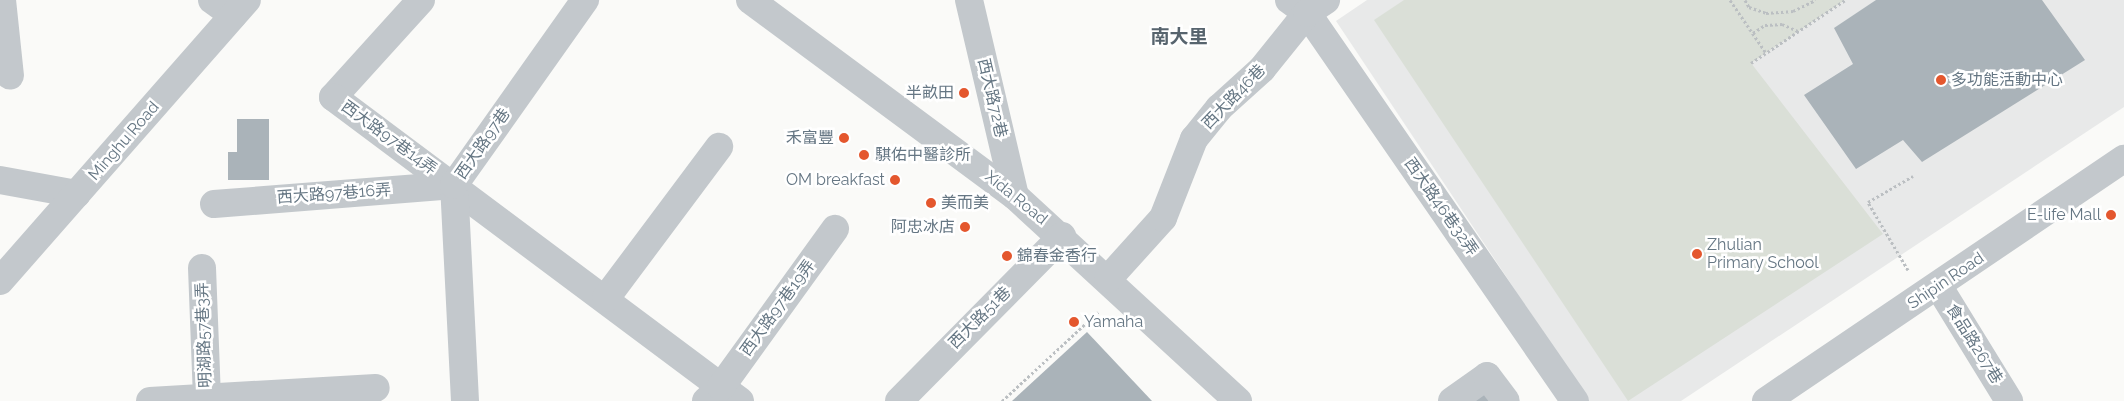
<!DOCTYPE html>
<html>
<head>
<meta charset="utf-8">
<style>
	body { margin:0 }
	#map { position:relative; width:2124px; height:401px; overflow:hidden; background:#fafaf8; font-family:Raleway,"Noto Sans TC",sans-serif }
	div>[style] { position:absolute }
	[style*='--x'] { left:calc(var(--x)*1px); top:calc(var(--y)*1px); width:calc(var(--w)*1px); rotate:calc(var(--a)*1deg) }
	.built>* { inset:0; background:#e8e9e9 }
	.green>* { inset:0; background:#dadfd7 }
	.building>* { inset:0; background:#aab3b9 }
	.path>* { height:3px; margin-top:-1.5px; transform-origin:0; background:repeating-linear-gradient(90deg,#bbbfc2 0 2.5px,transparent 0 5px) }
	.minor>* { height:28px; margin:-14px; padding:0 14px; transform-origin:14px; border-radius:14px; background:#c3c8cc }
	.dots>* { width:14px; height:14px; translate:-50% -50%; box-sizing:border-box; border:2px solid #fff; border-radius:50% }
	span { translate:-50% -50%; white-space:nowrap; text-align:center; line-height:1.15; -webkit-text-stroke:5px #fff; paint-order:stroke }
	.poi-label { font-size:16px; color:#657683 }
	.left { translate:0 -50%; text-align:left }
	.right { translate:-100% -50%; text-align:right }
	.street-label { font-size:16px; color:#657683 }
	.quarter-label { font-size:19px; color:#57646e; font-weight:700 }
</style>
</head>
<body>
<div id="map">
	<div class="built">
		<i style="clip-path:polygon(1367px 0,2124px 0,2124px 107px,1681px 401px,1589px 401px,1336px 21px)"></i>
	</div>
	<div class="green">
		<i style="clip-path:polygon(1404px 0,1845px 0,1751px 63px,1883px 234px,1628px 401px,1374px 20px)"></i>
	</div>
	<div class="building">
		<i style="clip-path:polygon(1876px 0,2042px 0,2085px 60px,1922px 162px,1903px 140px,1856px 169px,1804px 95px,1853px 64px,1834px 28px)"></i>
		<i style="clip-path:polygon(237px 119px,269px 119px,269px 180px,228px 180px,228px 152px,237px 152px)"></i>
		<i style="clip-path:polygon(1087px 332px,1152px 401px,1012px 401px)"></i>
		<i style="clip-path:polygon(1485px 393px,1491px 401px,1474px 401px)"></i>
	</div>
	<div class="path">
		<i style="--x:1730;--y:0;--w:64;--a:55.8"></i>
		<i style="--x:1745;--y:0;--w:8;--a:60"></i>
		<i style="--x:1749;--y:7;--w:18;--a:19"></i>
		<i style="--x:1766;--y:13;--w:27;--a:-4"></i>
		<i style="--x:1793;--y:11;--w:25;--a:-26"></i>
		<i style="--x:1753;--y:33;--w:14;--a:-34"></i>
		<i style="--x:1765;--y:25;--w:17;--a:-3"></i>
		<i style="--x:1782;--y:24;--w:17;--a:24"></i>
		<i style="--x:1751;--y:63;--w:113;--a:-33.8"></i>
		<i style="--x:1908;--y:270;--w:79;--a:-120.5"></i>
		<i style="--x:1868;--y:202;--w:52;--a:-30"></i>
		<i style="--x:1002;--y:401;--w:131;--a:-42.8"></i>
	</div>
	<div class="minor">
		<i style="--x:2;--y:0;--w:76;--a:84"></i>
		<i style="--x:212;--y:0;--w:26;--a:36"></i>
		<i style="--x:421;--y:0;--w:131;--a:132.2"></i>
		<i style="--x:333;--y:97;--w:508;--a:36.76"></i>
		<i style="--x:750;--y:0;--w:330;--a:36.5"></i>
		<i style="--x:1015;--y:196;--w:303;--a:42.6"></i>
		<i style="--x:969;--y:0;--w:201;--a:76.8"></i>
		<i style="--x:1289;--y:0;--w:22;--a:36"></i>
		<i style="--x:1307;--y:13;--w:472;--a:55.4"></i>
		<i style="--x:0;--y:180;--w:78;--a:10.3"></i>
		<i style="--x:214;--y:204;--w:241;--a:-4.5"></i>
		<i style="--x:202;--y:268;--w:133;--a:87.8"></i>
		<i style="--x:1108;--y:279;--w:82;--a:-48"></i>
		<i style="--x:1163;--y:218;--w:85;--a:-68.6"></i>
		<i style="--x:1194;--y:139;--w:40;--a:-51"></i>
		<i style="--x:1219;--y:108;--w:58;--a:-42.2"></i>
		<i style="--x:1262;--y:69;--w:72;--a:-51.2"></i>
		<i style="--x:1307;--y:13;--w:23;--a:-34"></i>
		<i style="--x:0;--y:281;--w:374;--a:-48.7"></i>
		<i style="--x:1939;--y:287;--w:134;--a:58.4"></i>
		<i style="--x:606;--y:298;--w:189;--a:-53.2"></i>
		<i style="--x:150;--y:401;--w:226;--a:-3.3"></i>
		<i style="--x:465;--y:401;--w:216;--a:-92.9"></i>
		<i style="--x:454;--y:185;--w:227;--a:-54.7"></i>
		<i style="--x:706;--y:401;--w:21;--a:-43"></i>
		<i style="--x:721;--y:387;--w:195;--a:-54.2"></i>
		<i style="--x:899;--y:401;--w:232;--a:-45.3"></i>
		<i style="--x:1452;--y:401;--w:43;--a:-35.5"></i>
		<i style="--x:1487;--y:376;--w:31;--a:53"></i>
		<i style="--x:1766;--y:401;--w:432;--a:-34.1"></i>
	</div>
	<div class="dots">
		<i style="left:1941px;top:80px;background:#e4572e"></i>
		<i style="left:964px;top:93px;background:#e4572e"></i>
		<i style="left:844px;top:138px;background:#e4572e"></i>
		<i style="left:864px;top:155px;background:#e4572e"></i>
		<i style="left:895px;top:180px;background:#e4572e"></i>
		<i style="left:931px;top:203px;background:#e4572e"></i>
		<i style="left:2111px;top:215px;background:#e4572e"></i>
		<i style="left:965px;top:227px;background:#e4572e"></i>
		<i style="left:1697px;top:254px;background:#e4572e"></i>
		<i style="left:1007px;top:256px;background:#e4572e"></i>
		<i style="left:1074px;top:322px;background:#e4572e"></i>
	</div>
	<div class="poi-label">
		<span class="left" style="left:1951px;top:80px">多功能活動中心</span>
		<span class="right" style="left:954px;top:93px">半畝田</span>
		<span class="right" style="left:834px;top:138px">禾富豐</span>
		<span class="left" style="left:875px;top:155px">騏佑中醫診所</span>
		<span class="right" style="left:885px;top:180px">OM breakfast</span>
		<span class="left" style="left:941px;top:203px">美而美</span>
		<span class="right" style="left:2101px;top:215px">E-life Mall</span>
		<span class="right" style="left:955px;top:227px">阿忠冰店</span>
		<span class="left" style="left:1707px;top:254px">Zhulian<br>Primary School</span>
		<span class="left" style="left:1017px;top:256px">錦春金香行</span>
		<span class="left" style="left:1084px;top:322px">Yamaha</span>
	</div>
	<div class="street-label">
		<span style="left:1234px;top:97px;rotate:-46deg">西大路46巷</span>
		<span style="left:992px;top:98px;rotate:77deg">西大路72巷</span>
		<span style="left:389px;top:138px;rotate:36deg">西大路97巷14弄</span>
		<span style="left:124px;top:141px;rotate:-49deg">Minghu Road</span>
		<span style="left:483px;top:144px;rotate:-55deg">西大路97巷</span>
		<span style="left:334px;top:194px;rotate:-4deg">西大路97巷16弄</span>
		<span style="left:1016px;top:198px;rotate:39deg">Xida Road</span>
		<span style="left:1441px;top:207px;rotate:55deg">西大路46巷32弄</span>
		<span style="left:1946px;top:281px;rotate:-34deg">Shipin Road</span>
		<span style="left:778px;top:308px;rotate:-54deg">西大路97巷19弄</span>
		<span style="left:980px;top:318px;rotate:-45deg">西大路51巷</span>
		<span style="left:204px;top:335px;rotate:-92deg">明湖路57巷3弄</span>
		<span style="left:1974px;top:344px;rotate:58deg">食品路267巷</span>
	</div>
	<div class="quarter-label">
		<span style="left:1179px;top:37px">南大里</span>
	</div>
</div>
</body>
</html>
